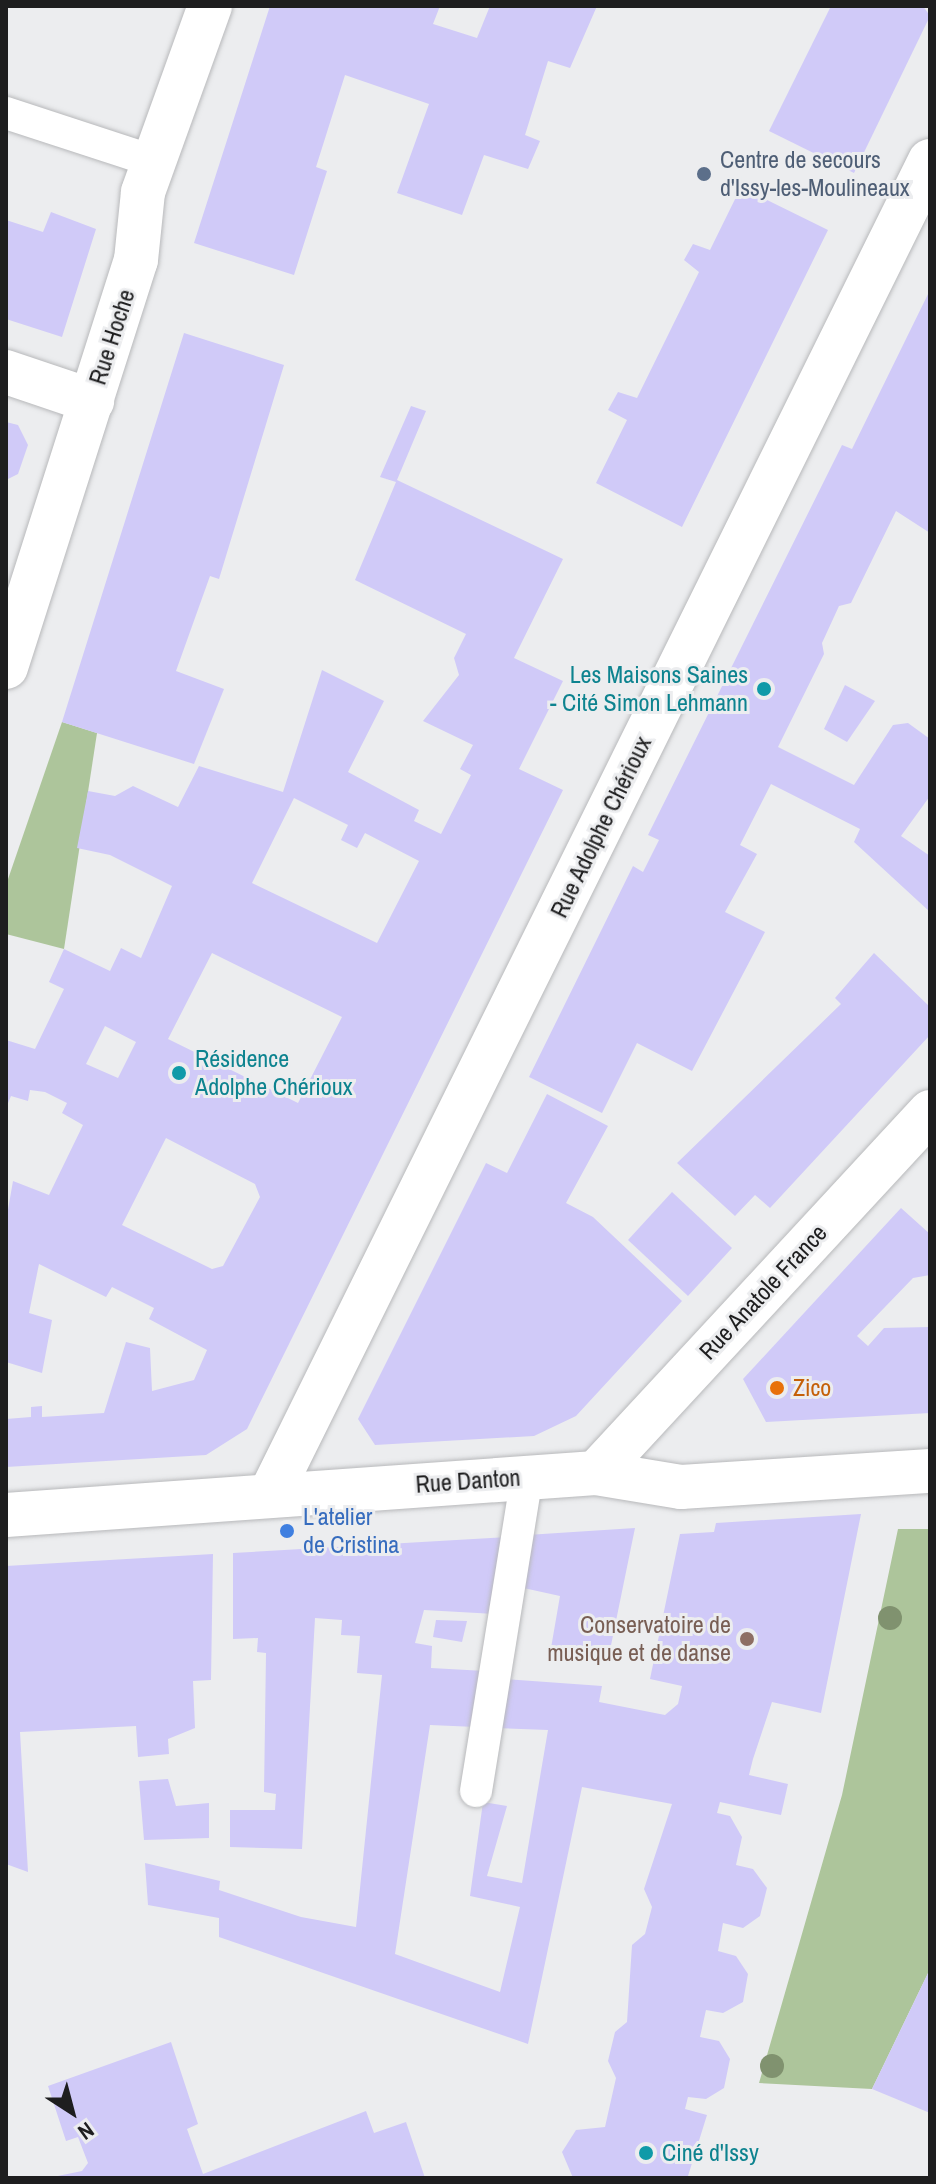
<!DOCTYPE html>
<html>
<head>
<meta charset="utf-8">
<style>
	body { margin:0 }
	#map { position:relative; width:936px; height:2184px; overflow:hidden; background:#ecedef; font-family:"Archivo Narrow",sans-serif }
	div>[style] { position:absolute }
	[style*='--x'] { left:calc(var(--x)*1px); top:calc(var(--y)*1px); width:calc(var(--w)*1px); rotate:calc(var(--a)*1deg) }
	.green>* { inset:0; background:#adc59b }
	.building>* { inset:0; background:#d0caf8 }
	.roads { filter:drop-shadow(0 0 2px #b8b9bb) drop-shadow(0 0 2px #b8b9bb) }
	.lane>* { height:32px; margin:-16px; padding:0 16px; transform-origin:16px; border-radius:16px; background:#fff }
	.street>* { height:44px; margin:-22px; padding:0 22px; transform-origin:22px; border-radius:22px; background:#fff }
	.trees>* { width:24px; height:24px; margin:-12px; border-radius:50%; background:#80926f }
	.dots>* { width:22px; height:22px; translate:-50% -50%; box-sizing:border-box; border:4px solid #ecedef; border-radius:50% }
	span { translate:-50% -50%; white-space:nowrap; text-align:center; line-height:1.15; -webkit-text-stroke:6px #ecedef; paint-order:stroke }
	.service-label { font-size:24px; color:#4e5e75 }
	.left { translate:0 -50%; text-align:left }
	.street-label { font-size:24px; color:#1e1e1f }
	.culture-label { font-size:24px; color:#0d838f }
	.right { translate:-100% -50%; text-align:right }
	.food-label { font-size:24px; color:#c56008 }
	.shop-label { font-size:24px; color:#366cbe }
	.education-label { font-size:24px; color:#785e54 }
	.frame { position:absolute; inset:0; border:8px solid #1e1e1f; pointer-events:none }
	.north { position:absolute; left:32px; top:2072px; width:80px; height:80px; -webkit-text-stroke:6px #ecedef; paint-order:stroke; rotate:144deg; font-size:22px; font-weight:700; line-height:32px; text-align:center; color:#1e1e1f }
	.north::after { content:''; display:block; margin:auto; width:28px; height:36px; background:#1e1e1f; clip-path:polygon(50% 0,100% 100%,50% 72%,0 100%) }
</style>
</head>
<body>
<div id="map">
	<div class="green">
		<i style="clip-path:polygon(62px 722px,97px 733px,64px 949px,6px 934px,6px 885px)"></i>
		<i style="clip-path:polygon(898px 1529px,930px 1529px,930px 1969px,872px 2089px,759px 2083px,842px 1795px)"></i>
	</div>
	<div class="building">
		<i style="clip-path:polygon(270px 6px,440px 6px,433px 24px,477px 38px,490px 6px,597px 6px,570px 68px,548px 61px,525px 135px,540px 141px,528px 169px,484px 155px,462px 215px,397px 193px,429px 104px,345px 75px,316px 167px,327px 171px,294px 275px,194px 243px)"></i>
		<i style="clip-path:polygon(831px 6px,923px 6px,930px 16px,854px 173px,769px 131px)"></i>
		<i style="clip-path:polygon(741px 187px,828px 230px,682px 527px,596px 483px,627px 420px,608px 410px,618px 392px,637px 398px,699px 272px,684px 260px,693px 244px,710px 250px)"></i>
		<i style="clip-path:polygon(51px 212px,96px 229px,62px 337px,6px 319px,6px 220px,43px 232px)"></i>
		<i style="clip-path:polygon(930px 290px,930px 533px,896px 511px,851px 603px,839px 606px,822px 643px,824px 654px,778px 747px,854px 785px,893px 725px,908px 723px,930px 739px,930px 796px,901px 836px,930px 856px,930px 912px,854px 842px,860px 829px,771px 784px,740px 845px,757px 854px,725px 912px,765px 932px,692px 1071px,637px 1043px,602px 1113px,529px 1077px,633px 866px,643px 872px,659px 840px,648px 835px,842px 445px,852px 449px)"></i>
		<i style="clip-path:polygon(184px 333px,284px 365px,219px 579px,210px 576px,176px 671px,224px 689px,194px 764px,62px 722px)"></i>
		<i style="clip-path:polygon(evenodd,411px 406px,426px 411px,397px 480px,563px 559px,514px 658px,563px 681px,519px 769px,563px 790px,247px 1429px,206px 1455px,6px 1467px,6px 1419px,31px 1417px,31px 1407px,42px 1406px,42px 1417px,104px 1413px,126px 1342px,150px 1348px,152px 1391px,194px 1380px,207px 1350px,149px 1319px,154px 1308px,112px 1287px,106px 1297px,39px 1264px,29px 1313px,52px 1320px,42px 1373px,6px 1362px,6px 1221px,13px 1181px,49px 1195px,83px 1125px,62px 1113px,67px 1103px,45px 1092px,30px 1090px,28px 1101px,11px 1096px,6px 1108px,6px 1040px,35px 1049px,64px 989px,49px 982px,64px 949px,110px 971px,121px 948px,141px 958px,172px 886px,110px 855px,77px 848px,88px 791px,115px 796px,133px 786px,178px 807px,199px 766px,283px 792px,322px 670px,384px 701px,348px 772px,419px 810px,414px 821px,441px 834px,471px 775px,460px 769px,473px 745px,423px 721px,459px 675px,454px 658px,466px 634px,355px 580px,396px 482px,380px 477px,411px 406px,294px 798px,348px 825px,341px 840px,357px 848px,365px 833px,419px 861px,377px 943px,252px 883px,294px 798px,411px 406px,212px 953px,342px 1017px,298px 1103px,168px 1039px,212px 953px,411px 406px,105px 1026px,136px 1042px,118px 1078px,86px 1064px,105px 1026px,411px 406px,166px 1138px,255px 1184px,260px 1197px,223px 1266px,212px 1269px,122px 1225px,166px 1138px)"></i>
		<i style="clip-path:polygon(6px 422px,18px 425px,28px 445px,18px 474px,6px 480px)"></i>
		<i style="clip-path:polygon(845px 685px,875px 701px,847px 742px,824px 729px)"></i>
		<i style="clip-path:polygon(874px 953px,930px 1007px,930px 1035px,770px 1208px,755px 1195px,735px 1216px,677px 1163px,841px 1004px,835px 998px)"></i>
		<i style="clip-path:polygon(547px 1094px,608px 1126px,566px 1203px,593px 1217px,682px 1301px,576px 1416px,534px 1436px,375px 1445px,358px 1419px,486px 1163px,507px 1173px)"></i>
		<i style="clip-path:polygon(672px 1192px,732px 1248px,688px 1296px,628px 1240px)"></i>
		<i style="clip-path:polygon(901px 1208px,930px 1234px,930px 1275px,913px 1278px,857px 1336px,868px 1346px,884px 1328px,930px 1327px,930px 1413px,766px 1422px,743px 1379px)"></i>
		<i style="clip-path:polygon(861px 1514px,821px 1713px,772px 1702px,753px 1759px,749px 1775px,788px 1784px,781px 1815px,720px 1802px,717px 1813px,730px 1816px,742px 1837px,736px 1865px,753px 1869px,767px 1888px,760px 1916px,743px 1928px,723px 1923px,718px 1951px,736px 1956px,748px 1974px,743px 2002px,723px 2013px,706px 2010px,700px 2037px,719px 2041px,730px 2059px,724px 2088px,706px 2099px,688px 2097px,685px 2109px,707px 2115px,688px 2176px,573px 2178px,562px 2152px,576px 2130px,605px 2127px,616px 2078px,608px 2061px,615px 2032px,627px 2022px,632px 1945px,645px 1934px,652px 1907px,644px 1889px,672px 1804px,582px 1787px,528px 2044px,219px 1937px,219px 1918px,148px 1905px,145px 1863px,220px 1881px,219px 1890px,301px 1917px,356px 1927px,382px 1675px,357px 1673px,360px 1636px,341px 1635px,342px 1620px,315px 1618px,302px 1849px,230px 1847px,230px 1810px,275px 1810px,276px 1794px,264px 1792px,266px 1653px,257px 1652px,258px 1638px,233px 1639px,233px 1553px,508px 1537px,495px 1614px,424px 1610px,415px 1643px,432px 1646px,431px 1668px,485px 1671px,476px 1727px,430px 1725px,395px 1954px,500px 1992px,520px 1907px,470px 1896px,483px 1802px,507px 1806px,487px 1876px,522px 1883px,548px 1730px,495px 1728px,503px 1679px,602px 1686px,599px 1702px,665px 1715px,678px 1704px,682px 1686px,650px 1679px,680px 1534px,714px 1532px,716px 1523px)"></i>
		<i style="clip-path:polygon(635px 1528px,608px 1660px,551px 1648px,560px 1596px,519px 1587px,527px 1535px)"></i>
		<i style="clip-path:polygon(213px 1554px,211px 1680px,193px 1681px,195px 1728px,168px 1739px,169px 1754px,138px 1757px,136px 1726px,20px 1732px,28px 1872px,6px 1864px,6px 1566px)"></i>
		<i style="clip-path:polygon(436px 1620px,467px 1621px,462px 1642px,433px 1637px)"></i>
		<i style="clip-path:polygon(168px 1779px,176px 1806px,209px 1803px,209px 1838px,144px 1840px,139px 1781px)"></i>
		<i style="clip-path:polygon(930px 1969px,930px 2113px,872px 2089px)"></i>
		<i style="clip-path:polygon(171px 2042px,198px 2124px,187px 2129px,203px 2174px,366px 2111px,374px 2133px,406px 2122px,425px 2178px,48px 2178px,82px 2171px,88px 2163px,78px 2137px,66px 2141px,48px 2086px)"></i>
	</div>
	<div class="roads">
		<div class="lane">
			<i style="--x:6;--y:113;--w:155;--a:18.1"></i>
			<i style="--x:476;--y:1791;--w:318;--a:-80.8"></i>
		</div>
		<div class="street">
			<i style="--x:6;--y:372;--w:91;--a:18.6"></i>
			<i style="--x:6;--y:667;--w:427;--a:-72.3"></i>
			<i style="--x:136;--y:260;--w:68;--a:-84.1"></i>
			<i style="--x:143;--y:192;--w:198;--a:-70.2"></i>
			<i style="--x:596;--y:1473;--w:492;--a:-47.2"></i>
			<i style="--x:271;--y:1493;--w:1486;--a:-63.68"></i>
			<i style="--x:6;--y:1515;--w:591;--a:-4.07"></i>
			<i style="--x:596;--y:1473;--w:86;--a:9.4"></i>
			<i style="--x:681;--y:1487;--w:250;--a:-3.7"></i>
		</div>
	</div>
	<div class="trees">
		<i style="left:890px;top:1618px"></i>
		<i style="left:772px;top:2066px"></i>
	</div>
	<div class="dots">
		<i style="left:704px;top:174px;background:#5c6f8a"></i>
		<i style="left:764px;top:689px;background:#0f9aa8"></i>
		<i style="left:179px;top:1073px;background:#0f9aa8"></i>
		<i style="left:777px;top:1388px;background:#e8710a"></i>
		<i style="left:287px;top:1531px;background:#3f7fe0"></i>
		<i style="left:747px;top:1639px;background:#8d6e63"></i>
		<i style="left:646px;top:2153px;background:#0f9aa8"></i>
	</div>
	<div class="service-label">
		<span class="left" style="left:720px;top:174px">Centre de secours<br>d'Issy-les-Moulineaux</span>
	</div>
	<div class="street-label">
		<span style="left:112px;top:337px;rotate:-72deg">Rue Hoche</span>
		<span style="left:601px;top:827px;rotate:-64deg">Rue Adolphe Chérioux</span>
		<span style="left:763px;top:1292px;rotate:-47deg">Rue Anatole France</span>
		<span style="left:468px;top:1481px;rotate:-4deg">Rue Danton</span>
	</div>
	<div class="culture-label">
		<span class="right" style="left:748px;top:689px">Les Maisons Saines<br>- Cité Simon Lehmann</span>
		<span class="left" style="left:195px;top:1073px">Résidence<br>Adolphe Chérioux</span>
		<span class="left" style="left:662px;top:2153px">Ciné d'Issy</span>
	</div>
	<div class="food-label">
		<span class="left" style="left:793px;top:1388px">Zico</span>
	</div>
	<div class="shop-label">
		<span class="left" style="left:303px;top:1531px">L'atelier<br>de Cristina</span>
	</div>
	<div class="education-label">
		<span class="right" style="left:731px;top:1639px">Conservatoire de<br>musique et de danse</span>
	</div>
	<div class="frame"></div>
	<div class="north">N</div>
</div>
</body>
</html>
